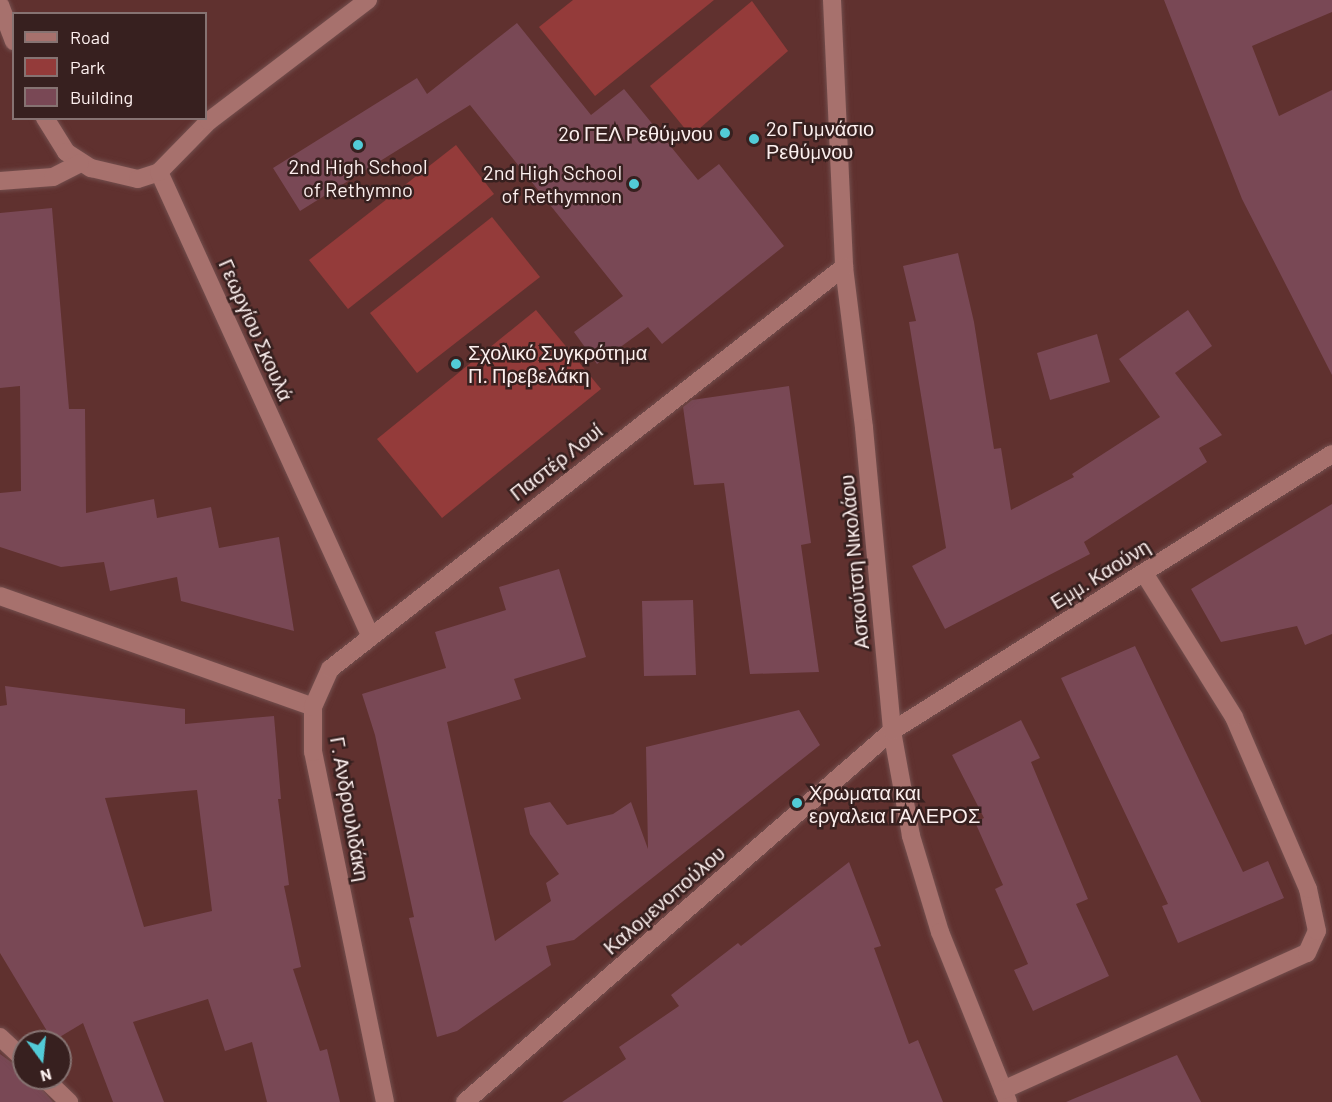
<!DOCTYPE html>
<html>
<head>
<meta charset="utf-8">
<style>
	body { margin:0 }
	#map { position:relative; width:1332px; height:1102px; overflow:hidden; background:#60312f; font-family:Barlow,sans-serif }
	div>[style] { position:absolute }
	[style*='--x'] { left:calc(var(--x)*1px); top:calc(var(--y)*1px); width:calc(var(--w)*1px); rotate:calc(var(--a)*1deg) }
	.green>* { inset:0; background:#943b3a }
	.building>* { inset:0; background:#794855 }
	.roads { filter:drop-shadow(0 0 2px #734f4e) drop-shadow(0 0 2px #734f4e) }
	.minor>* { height:18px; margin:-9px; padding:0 9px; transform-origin:9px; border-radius:9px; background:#a7716d }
	.dots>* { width:16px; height:16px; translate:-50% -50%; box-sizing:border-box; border:3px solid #37201f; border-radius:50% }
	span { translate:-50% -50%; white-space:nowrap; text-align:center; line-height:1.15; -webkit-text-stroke:5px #37201f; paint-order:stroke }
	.poi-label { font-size:20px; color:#fcefee }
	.left { translate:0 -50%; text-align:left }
	.right { translate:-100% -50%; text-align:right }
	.street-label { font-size:20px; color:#fcefee }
	.legend { position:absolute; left:12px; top:12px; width:195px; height:108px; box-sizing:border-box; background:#37201f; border:2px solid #867372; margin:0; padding:8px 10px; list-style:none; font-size:18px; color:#fcefee }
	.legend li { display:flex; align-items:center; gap:12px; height:30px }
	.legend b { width:30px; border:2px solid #867372 }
	.north { position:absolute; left:12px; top:1030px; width:60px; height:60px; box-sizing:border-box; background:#37201f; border:2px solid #867372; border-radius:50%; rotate:165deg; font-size:16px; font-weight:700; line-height:24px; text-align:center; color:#fcefee }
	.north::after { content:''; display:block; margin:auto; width:21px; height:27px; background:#52cbd7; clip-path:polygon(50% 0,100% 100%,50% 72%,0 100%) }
</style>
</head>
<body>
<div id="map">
	<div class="green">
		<i style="clip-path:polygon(573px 0,714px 0,595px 96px,539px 27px)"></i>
		<i style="clip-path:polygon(752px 1px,788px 51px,691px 136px,650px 86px)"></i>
		<i style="clip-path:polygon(456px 145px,494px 194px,348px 309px,309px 260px)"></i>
		<i style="clip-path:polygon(492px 217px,540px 277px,417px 373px,370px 313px)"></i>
		<i style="clip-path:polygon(536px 310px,601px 389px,442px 518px,377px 439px)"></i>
	</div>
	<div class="building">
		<i style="clip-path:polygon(1164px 0,1332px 0,1332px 12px,1252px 46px,1279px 116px,1332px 90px,1332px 375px,1242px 199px)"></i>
		<i style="clip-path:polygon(517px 23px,591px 115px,624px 89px,698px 180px,719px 164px,784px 246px,662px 344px,648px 327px,597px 364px,574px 332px,623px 296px,470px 105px,300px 211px,273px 168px,417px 78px,427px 94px)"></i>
		<i style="clip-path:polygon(52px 208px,69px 409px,85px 409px,86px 513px,154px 499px,157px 518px,211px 507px,219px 548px,279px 537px,294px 631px,181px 601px,177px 577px,110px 591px,104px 562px,61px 567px,0 547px,0 493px,21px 491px,20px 386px,0 388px,0 213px)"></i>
		<i style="clip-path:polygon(958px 253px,974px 322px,994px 449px,1001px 448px,1011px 510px,1074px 477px,1072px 474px,1160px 417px,1119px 359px,1188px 310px,1212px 346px,1175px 373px,1222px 435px,1199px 448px,1207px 462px,1084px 542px,1090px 554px,945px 629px,912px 566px,946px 548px,909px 322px,916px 321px,903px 266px)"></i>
		<i style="clip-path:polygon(1097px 334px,1110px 382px,1050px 400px,1037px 353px)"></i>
		<i style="clip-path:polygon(789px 386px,811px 543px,801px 545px,819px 672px,750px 674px,724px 483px,694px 485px,683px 407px,692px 400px)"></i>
		<i style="clip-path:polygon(1332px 504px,1332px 634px,1305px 645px,1297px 626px,1221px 642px,1191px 589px)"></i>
		<i style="clip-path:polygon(559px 569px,586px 657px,514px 679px,521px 699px,447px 722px,495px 941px,551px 901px,546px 883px,559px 874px,530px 834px,524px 808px,550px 802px,567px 825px,613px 814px,631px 802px,648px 849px,646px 747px,799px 710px,820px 745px,574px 940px,546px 946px,551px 965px,457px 1031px,437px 1037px,409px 918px,414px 917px,375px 735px,362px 694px,446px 668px,435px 632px,506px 610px,499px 587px)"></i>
		<i style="clip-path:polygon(693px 600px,696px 675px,644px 676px,642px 601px)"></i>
		<i style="clip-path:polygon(1135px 646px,1243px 872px,1268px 861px,1284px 898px,1178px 943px,1162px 906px,1168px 904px,1061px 678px)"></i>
		<i style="clip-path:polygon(evenodd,5px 686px,185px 709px,185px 724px,274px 716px,281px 799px,278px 799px,289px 885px,284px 886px,301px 967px,293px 969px,320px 1051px,327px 1049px,340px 1102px,267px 1102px,252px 1042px,225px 1051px,208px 999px,133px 1022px,164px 1102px,113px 1102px,83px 1023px,53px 1041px,0 953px,0 706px,7px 705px,5px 686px,197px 790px,212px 911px,144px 927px,105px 798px,197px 790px)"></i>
		<i style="clip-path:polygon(1021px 720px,1040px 758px,1031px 762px,1088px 899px,1076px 904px,1109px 976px,1033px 1011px,1014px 970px,1028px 964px,995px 889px,1003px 885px,975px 822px,984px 818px,952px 755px)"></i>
		<i style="clip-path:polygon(849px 862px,881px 946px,874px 948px,909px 1044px,918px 1040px,943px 1102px,562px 1102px,626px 1059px,619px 1047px,679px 1006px,671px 995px,738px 943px,741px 946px)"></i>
		<i style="clip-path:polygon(0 1054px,24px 1071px,24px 1078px,33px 1078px,53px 1102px,0 1102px)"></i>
		<i style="clip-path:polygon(1177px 1055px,1201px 1102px,1066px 1102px)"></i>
	</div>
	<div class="roads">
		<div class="minor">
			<i style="--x:832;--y:0;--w:267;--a:87.4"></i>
			<i style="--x:844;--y:267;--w:162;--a:82.9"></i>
			<i style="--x:864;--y:428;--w:304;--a:84.7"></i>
			<i style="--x:892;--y:731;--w:107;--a:79.7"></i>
			<i style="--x:911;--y:836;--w:100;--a:73.2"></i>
			<i style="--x:940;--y:932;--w:183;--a:68.2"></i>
			<i style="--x:0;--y:5;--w:39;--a:69"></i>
			<i style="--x:45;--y:118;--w:40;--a:58"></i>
			<i style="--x:66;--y:152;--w:30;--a:33"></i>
			<i style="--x:91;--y:168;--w:48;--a:13.2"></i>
			<i style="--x:138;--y:179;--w:22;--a:-18"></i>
			<i style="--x:159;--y:172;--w:509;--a:65.5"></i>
			<i style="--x:159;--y:172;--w:71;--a:-45.6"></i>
			<i style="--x:209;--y:121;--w:200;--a:-37.3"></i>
			<i style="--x:0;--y:181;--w:53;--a:-4.3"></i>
			<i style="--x:53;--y:177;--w:30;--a:-27"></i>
			<i style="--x:0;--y:596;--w:332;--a:19.5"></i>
			<i style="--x:0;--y:1037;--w:33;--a:43"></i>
			<i style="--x:44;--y:1078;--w:35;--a:44"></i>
			<i style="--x:1003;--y:1090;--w:333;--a:-24.3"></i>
			<i style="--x:1307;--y:953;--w:24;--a:-66"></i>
			<i style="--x:1317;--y:931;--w:43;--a:-102.1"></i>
			<i style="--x:1308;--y:889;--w:187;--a:-113.3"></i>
			<i style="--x:1234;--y:717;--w:170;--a:-122"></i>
			<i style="--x:385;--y:1102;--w:357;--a:-101.6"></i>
			<i style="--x:313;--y:752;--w:45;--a:-90"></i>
			<i style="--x:313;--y:707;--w:42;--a:-65.9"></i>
			<i style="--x:330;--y:669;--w:653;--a:-38.03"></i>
			<i style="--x:465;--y:1102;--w:566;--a:-40.99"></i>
			<i style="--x:892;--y:731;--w:520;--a:-32.19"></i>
		</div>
	</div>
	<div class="dots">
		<i style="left:725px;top:133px;background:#52cbd7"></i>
		<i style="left:754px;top:139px;background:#52cbd7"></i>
		<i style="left:358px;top:145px;background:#52cbd7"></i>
		<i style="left:634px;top:184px;background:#52cbd7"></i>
		<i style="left:456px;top:364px;background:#52cbd7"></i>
		<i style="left:797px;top:803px;background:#52cbd7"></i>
	</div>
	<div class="poi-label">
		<span class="left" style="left:766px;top:140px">2ο Γυμνάσιο<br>Ρεθύμνου</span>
		<span class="right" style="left:713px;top:133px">2ο ΓΕΛ Ρεθύμνου</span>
		<span style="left:358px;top:178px">2nd High School<br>of Rethymno</span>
		<span class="right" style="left:622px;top:184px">2nd High School<br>of Rethymnon</span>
		<span class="left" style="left:468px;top:364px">Σχολικό Συγκρότημα<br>Π. Πρεβελάκη</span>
		<span class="left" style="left:809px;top:804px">Χρωματα και<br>εργαλεια ΓΑΛΕΡΟΣ</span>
	</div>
	<div class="street-label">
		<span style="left:256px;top:330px;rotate:66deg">Γεωργίου Σκουλά</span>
		<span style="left:556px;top:462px;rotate:-38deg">Παστέρ Λουί</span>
		<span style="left:854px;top:562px;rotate:-95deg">Ασκούτση Νικολάου</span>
		<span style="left:1100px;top:574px;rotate:-32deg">Εμμ. Καούνη</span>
		<span style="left:350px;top:809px;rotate:80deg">Γ. Ανδρουλιδάκη</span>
		<span style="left:664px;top:900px;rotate:-41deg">Καλομενοπούλου</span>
	</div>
	<ul class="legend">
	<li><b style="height:8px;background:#a7716d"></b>Road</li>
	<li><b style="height:16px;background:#943b3a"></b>Park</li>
	<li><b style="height:16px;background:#794855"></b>Building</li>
	</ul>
	<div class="north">N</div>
</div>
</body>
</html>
